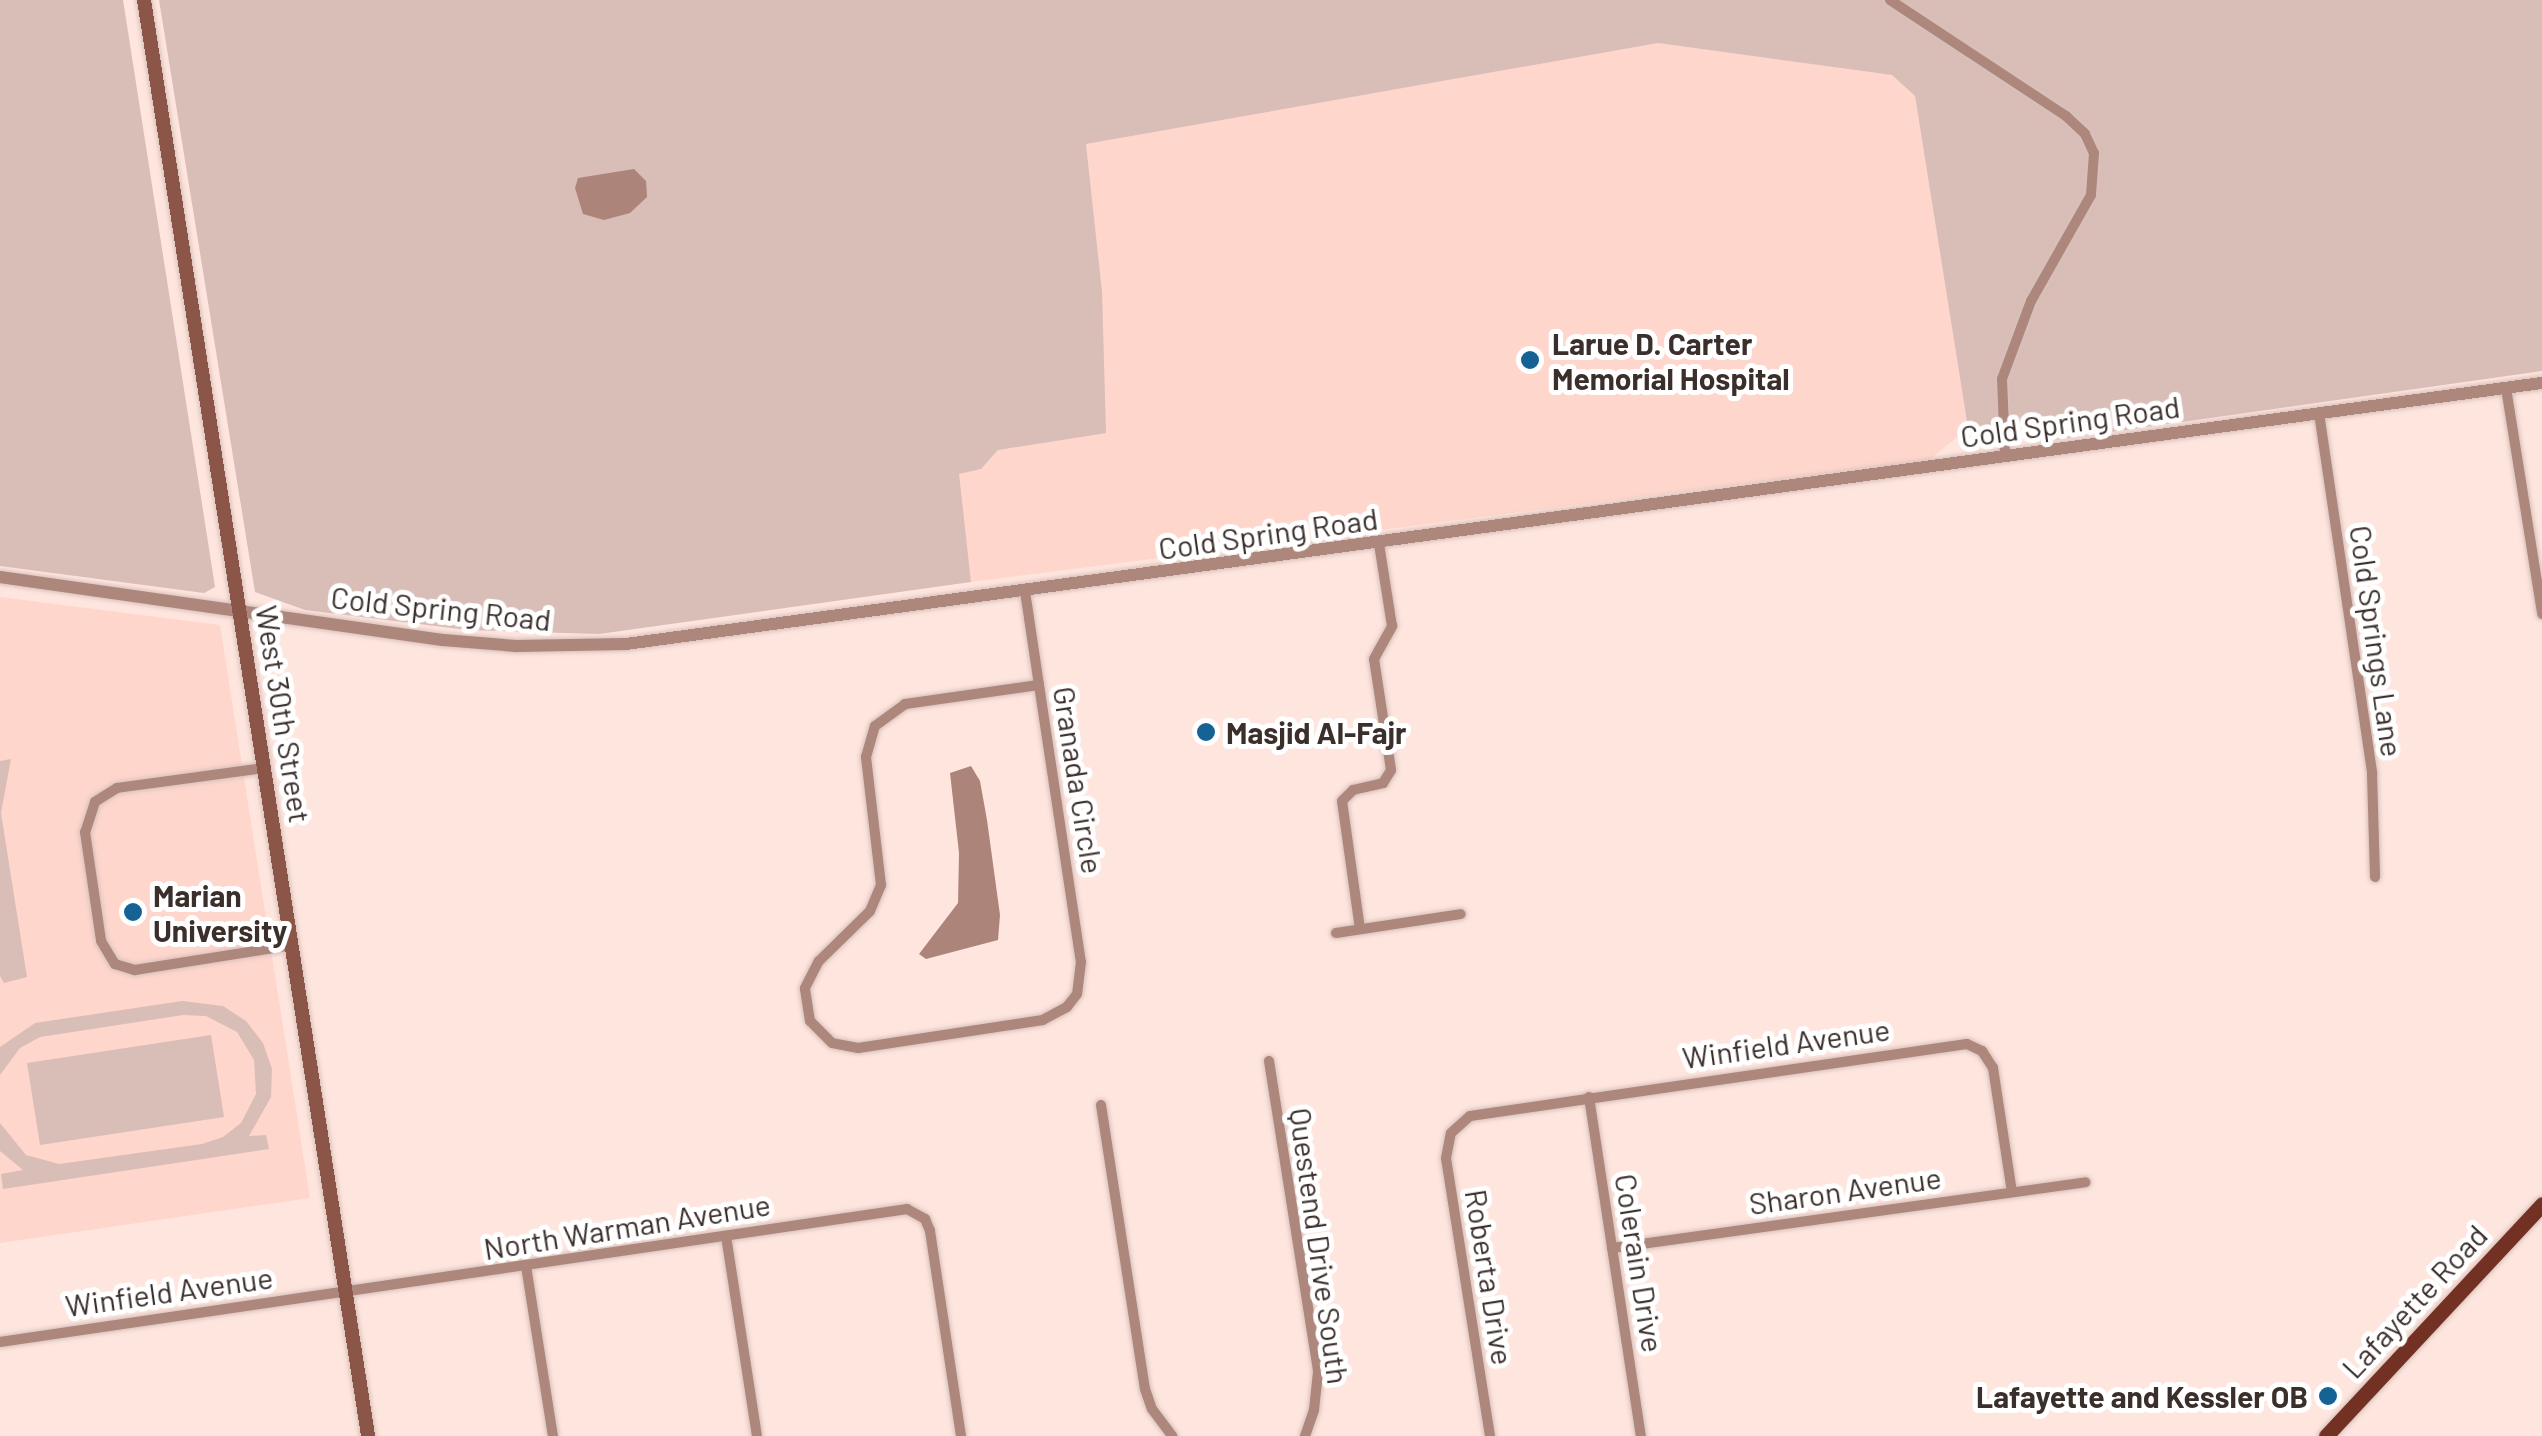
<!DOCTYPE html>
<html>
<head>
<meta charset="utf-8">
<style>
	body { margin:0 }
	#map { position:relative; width:2542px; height:1436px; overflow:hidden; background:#fee5de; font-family:Barlow,sans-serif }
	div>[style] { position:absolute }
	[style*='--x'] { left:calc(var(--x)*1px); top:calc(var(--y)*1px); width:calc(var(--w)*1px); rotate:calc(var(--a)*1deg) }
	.built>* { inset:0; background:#fed6cc }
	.green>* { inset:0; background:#d9bdb7 }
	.water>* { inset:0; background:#ac847a }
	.roads { filter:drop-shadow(0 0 2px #d7c1ba) drop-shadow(0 0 2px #d7c1ba) }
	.minor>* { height:10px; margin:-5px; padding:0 5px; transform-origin:5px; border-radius:5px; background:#ad867c }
	.tertiary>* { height:12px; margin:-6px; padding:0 6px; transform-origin:6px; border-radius:6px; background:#ad867c }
	.secondary>* { height:14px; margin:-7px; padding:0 7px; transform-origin:7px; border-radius:7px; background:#8b5548 }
	.primary>* { height:15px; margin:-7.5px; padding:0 7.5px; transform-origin:7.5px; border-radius:7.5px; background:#723123 }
	.dots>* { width:28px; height:28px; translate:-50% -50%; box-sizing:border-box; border:5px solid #fff; border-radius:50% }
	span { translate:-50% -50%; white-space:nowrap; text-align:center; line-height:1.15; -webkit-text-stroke:10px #fff; paint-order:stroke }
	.poi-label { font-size:30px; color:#3b2f2c; font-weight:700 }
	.left { translate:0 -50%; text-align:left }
	.right { translate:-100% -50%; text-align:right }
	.street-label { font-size:30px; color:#3b2f2c }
</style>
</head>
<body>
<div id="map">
	<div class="built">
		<i style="clip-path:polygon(1658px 43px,1892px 75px,1915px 96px,1968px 428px,1929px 460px,971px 582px,958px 474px,981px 469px,998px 450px,1102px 291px,1086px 144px)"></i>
		<i style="clip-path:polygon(0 597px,220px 625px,310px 1198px,0 1243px)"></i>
	</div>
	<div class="green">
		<i style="clip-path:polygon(0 0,123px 0,215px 587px,204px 593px,0 566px)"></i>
		<i style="clip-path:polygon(159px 0,2542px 0,2542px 371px,2034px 443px,2022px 423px,1968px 428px,1915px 96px,1892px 75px,1658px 43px,1086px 144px,1102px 291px,1106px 433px,998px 450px,981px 469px,959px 474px,971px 582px,599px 634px,468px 630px,305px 610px,255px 592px)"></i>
		<i style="clip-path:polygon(11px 759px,1px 813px,27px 977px,4px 983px,0 976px,0 761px)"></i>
		<i style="clip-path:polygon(182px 1001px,223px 1006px,246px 1021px,263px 1043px,272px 1069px,271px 1097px,249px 1136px,266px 1135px,269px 1149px,3px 1189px,1px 1174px,23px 1170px,0 1151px,0 1123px,26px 1155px,59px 1164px,202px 1144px,223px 1137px,241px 1123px,256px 1094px,254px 1060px,237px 1032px,206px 1016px,183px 1015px,40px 1037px,20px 1048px,0 1075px,0 1047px,35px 1023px)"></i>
		<i style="clip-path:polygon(211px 1035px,224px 1117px,40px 1145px,27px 1063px)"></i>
	</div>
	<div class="water">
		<i style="clip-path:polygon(634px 169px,646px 181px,647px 197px,630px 213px,604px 220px,583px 214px,575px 188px,578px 178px)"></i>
		<i style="clip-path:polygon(971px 766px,980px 781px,987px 820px,1000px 915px,998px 940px,926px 959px,919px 954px,958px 903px,959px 853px,950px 773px)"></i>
	</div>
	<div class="roads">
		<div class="minor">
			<i style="--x:1890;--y:0;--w:211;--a:33.4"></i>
			<i style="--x:2066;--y:116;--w:26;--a:43"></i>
			<i style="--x:2085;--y:134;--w:21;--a:65"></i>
			<i style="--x:2094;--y:153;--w:42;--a:94.1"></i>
			<i style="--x:2091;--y:195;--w:122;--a:119.5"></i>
			<i style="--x:2031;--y:301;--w:83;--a:110.4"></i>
			<i style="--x:2002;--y:379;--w:76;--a:87.7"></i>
			<i style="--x:2506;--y:388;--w:229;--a:80.9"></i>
			<i style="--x:2319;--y:413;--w:365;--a:81.6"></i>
			<i style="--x:2372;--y:774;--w:103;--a:88.3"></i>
			<i style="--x:1025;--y:592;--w:26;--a:81"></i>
			<i style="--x:1029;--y:618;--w:68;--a:81.5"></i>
			<i style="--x:1039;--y:685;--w:280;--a:81.4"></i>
			<i style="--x:1081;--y:962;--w:32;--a:97"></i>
			<i style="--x:1077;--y:994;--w:16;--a:128"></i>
			<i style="--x:1067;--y:1007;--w:27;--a:152"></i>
			<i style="--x:1043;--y:1020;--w:187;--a:171.4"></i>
			<i style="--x:858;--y:1048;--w:26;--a:-169"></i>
			<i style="--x:832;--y:1043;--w:31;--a:-135"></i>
			<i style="--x:810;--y:1021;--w:33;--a:-99"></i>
			<i style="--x:805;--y:988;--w:30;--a:-63"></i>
			<i style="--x:819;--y:961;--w:71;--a:-44.4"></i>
			<i style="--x:870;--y:911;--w:28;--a:-67"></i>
			<i style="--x:881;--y:885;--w:129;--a:-96.7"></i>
			<i style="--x:866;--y:757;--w:32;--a:-74"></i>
			<i style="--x:875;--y:726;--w:37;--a:-36"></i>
			<i style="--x:905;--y:704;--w:135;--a:-8.1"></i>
			<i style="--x:264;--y:768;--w:148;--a:172.3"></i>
			<i style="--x:117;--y:788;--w:26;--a:148"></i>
			<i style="--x:95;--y:802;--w:32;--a:108"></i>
			<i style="--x:85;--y:832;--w:110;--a:81.6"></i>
			<i style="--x:101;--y:941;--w:27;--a:59"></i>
			<i style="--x:115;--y:964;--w:21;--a:17"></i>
			<i style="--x:135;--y:970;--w:159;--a:-9"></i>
			<i style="--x:1360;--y:929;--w:129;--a:-98"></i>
			<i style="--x:1342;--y:801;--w:16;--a:-45"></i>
			<i style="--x:1353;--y:790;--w:31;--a:-13"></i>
			<i style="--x:1383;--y:783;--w:15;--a:-58"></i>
			<i style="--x:1391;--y:770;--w:112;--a:-98.7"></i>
			<i style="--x:1374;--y:659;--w:38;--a:-61"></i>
			<i style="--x:1392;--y:626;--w:83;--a:-99"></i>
			<i style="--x:1336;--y:933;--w:126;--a:-8.6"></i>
			<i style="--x:1269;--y:1061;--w:315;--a:81"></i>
			<i style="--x:1318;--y:1372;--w:38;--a:96"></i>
			<i style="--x:1314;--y:1410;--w:28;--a:109"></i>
			<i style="--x:1589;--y:1097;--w:343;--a:81.3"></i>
			<i style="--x:1101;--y:1105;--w:287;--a:81.2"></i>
			<i style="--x:1145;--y:1389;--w:21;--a:71"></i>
			<i style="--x:1152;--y:1409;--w:34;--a:53"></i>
			<i style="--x:726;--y:1236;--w:202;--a:81.2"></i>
			<i style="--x:1612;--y:1248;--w:478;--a:-7.9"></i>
			<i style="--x:526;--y:1266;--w:172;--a:81"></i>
			<i style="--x:0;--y:1342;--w:917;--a:-8.34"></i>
			<i style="--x:907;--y:1209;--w:21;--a:29"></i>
			<i style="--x:925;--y:1219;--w:13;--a:67"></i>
			<i style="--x:930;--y:1231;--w:207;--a:81.4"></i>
			<i style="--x:1490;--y:1436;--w:281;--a:-99"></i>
			<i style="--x:1446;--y:1158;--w:25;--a:-79"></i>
			<i style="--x:1451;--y:1133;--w:25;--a:-42"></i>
			<i style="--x:1470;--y:1116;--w:502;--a:-8.24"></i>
			<i style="--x:1967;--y:1044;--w:17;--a:25"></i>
			<i style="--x:1982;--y:1051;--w:20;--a:57"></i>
			<i style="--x:1993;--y:1068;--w:125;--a:81.3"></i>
		</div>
		<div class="tertiary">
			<i style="--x:0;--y:577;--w:447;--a:8.1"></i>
			<i style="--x:443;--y:640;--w:73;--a:4.7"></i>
			<i style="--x:516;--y:646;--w:110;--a:-1"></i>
			<i style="--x:626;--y:644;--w:1934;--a:-7.76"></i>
		</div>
		<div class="secondary">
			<i style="--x:144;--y:0;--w:1453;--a:81.13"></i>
		</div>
		<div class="primary">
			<i style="--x:2326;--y:1436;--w:317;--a:-47"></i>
		</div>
	</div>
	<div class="dots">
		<i style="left:1530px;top:360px;background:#156295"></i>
		<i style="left:1206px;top:732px;background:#156295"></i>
		<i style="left:133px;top:912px;background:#156295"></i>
		<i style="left:2328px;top:1396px;background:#156295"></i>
	</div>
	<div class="poi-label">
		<span class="left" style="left:1552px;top:360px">Larue D. Carter<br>Memorial Hospital</span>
		<span class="left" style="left:1226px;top:732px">Masjid Al-Fajr</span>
		<span class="left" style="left:153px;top:912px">Marian<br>University</span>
		<span class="right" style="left:2308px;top:1396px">Lafayette and Kessler OB</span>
	</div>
	<div class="street-label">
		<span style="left:2070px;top:421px;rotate:-8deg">Cold Spring Road</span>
		<span style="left:1268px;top:533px;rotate:-8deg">Cold Spring Road</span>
		<span style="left:441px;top:608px;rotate:6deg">Cold Spring Road</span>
		<span style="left:2377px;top:641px;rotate:82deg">Cold Springs Lane</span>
		<span style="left:284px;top:714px;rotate:81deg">West 30th Street</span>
		<span style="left:1079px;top:780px;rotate:81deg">Granada Circle</span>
		<span style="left:1786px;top:1043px;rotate:-8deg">Winfield Avenue</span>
		<span style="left:1845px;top:1190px;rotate:-8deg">Sharon Avenue</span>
		<span style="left:627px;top:1226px;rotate:-9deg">North Warman Avenue</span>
		<span style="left:1320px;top:1246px;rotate:82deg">Questend Drive South</span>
		<span style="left:1640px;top:1263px;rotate:81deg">Colerain Drive</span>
		<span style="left:1490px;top:1277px;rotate:81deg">Roberta Drive</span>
		<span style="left:169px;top:1291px;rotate:-8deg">Winfield Avenue</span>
		<span style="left:2414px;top:1301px;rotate:-47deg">Lafayette Road</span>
	</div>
</div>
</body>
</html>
